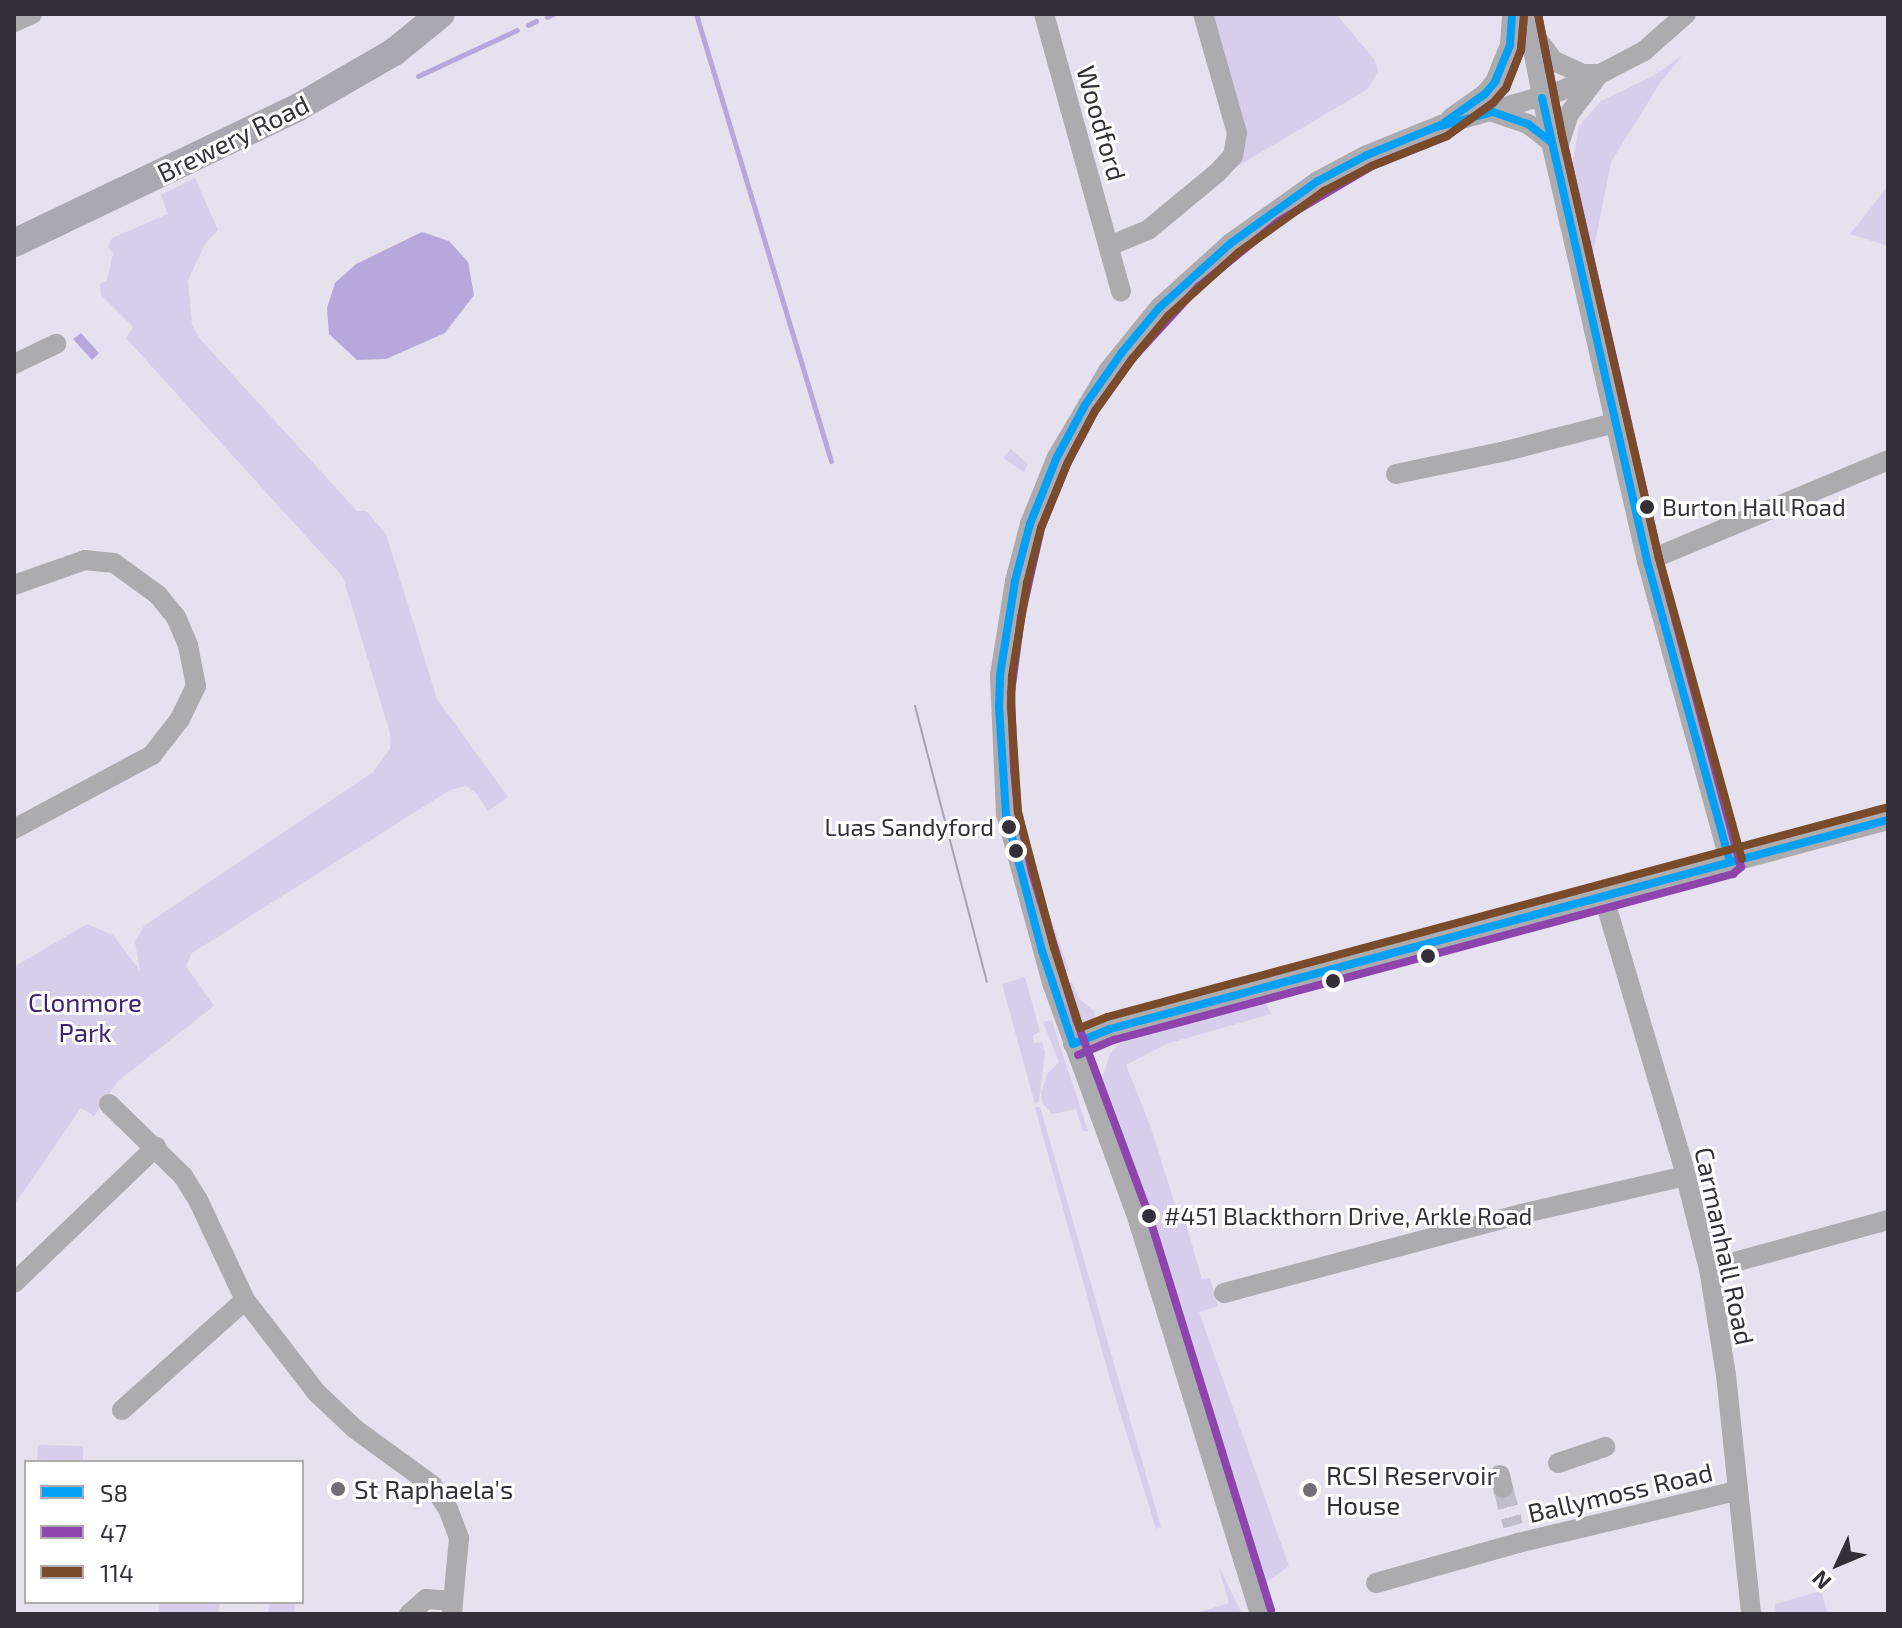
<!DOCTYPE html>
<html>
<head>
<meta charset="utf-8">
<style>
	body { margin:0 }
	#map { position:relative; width:1902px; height:1628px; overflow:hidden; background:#e5e1ef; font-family:"Exo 2",sans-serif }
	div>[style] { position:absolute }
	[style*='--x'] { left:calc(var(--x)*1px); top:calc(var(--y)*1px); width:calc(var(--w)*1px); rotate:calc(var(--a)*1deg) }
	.green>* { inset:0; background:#d7ceec }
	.water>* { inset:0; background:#b7a7db }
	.stream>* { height:5px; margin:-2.5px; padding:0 2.5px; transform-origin:2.5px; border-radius:2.5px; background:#b7a7db }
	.minor-tunnel>* { height:20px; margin-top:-10px; transform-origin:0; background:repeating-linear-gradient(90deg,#c1becb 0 20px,transparent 0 30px) }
	.minor>* { height:20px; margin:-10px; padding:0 10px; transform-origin:10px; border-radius:10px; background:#acabaf }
	.highway>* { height:28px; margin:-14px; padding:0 14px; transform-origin:14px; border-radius:14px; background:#aaa8b0 }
	.tram>* { height:2px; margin:-1px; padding:0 1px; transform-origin:1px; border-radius:1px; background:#a7a5ac }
	.bus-1>* { height:8px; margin:-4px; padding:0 4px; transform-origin:4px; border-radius:4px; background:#03a0f5 }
	.bus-2>* { height:8px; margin:-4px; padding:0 4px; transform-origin:4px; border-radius:4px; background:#8e44ad }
	.bus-3>* { height:8px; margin:-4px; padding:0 4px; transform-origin:4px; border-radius:4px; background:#7a4b2a }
	.dots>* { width:22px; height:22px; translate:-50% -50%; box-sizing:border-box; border:4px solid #fff; border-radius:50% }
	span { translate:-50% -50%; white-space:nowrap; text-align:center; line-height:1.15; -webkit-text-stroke:6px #fff; paint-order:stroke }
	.bus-label { font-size:24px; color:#33303a }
	.left { translate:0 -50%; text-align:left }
	.right { translate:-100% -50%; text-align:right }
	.street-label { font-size:26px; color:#33303a }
	.park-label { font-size:26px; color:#422170 }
	.poi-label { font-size:26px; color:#33303a }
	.frame { position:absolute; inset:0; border:16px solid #33303a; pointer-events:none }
	.legend { position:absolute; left:24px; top:1460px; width:280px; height:144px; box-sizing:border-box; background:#fff; border:2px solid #adacb0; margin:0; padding:10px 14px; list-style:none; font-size:24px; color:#33303a }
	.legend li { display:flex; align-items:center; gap:16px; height:40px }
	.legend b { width:40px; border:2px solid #adacb0 }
	.north { position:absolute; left:1798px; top:1524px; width:80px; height:80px; -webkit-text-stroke:6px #fff; paint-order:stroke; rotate:226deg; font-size:22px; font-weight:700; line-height:32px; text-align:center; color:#33303a }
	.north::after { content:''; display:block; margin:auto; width:28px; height:36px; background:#33303a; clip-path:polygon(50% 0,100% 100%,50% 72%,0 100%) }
</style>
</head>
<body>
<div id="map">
	<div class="green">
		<i style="clip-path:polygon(1211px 14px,1336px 14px,1375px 60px,1378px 71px,1368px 89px,1236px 167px)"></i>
		<i style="clip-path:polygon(1682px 56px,1660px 83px,1611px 162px,1593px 253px,1588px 254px,1572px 168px,1579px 126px,1601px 101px,1653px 76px)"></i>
		<i style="clip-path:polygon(195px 178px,218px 230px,205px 244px,188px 280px,192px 325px,201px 340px,357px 511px,366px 511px,386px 534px,437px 699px,508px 797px,488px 811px,477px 794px,466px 786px,450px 790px,192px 953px,186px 966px,214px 1006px,118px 1081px,94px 1116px,81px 1108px,14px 1205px,14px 967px,87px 924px,113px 935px,140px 971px,135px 942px,144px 926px,373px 772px,390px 749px,390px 733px,343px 577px,126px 338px,133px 327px,101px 295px,100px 284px,107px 280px,113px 253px,108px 247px,112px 238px,168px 214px,161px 195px)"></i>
		<i style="clip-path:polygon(1888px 186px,1888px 246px,1850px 234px)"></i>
		<i style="clip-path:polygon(1011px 449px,1028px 464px,1024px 472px,1003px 458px)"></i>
		<i style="clip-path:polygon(1015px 781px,1033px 867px,1069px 971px,1057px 975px,1052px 963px,1053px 947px,1017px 830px)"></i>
		<i style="clip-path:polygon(1025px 977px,1040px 1032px,1033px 1035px,1034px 1043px,1042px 1042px,1045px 1052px,1039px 1102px,1035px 1104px,1002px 984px)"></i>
		<i style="clip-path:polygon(1072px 982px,1079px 999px,1094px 1011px,1097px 1022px,1076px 1022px,1060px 985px)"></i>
		<i style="clip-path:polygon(1264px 999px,1271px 1014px,1166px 1044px,1126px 1065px,1151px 1128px,1176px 1208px,1181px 1207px,1202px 1279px,1210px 1278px,1218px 1306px,1199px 1312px,1289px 1566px,1265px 1583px,1129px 1171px,1102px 1078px,1110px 1054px,1119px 1044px)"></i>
		<i style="clip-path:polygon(1052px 1020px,1058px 1040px,1088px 1131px,1083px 1131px,1076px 1109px,1052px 1114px,1043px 1104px,1041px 1092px,1048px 1073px,1059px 1062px,1043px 1022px)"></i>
		<i style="clip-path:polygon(1035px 1107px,1040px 1107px,1161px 1527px,1156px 1529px,1158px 1535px,1111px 1383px)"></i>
		<i style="clip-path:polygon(38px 1445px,83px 1446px,83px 1462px,37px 1462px)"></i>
		<i style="clip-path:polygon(1218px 1565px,1242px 1614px,1193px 1614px,1229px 1603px)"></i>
		<i style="clip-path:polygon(1821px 1591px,1828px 1614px,1776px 1614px,1775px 1604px)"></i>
		<i style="clip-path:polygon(160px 1602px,220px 1602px,218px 1614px,158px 1614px)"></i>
		<i style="clip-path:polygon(270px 1602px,296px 1602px,294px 1614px,268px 1614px)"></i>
	</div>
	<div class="water">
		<i style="clip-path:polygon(422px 232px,449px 241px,468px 262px,474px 295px,445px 333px,386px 359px,357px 360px,329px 334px,327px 308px,335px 283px,356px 264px)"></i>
		<i style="clip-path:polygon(81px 333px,99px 353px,92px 360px,73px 339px)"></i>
	</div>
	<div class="stream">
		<i style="--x:696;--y:14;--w:467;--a:73.2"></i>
		<i style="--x:547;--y:17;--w:7;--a:-27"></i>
		<i style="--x:528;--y:25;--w:9;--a:-27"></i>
		<i style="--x:418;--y:76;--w:109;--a:-24.9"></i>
	</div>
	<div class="minor-tunnel">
		<i style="--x:1503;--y:1488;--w:39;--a:75"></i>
	</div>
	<div class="minor">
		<i style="--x:1044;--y:14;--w:288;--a:74.5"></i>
		<i style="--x:1526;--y:14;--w:130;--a:78.9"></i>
		<i style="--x:1551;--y:142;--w:430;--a:77.1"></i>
		<i style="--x:1647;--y:561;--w:312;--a:74.6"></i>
		<i style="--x:14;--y:22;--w:20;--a:-24"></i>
		<i style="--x:1535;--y:36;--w:31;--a:53"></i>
		<i style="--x:1554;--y:61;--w:32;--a:24"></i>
		<i style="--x:1583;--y:74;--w:17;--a:0"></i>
		<i style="--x:1493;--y:112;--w:37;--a:19"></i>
		<i style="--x:1528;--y:124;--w:29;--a:38"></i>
		<i style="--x:1451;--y:118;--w:42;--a:-35.2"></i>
		<i style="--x:1485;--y:94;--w:16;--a:-50"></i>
		<i style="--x:1495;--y:82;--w:40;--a:-68"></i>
		<i style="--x:1510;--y:45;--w:31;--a:-86"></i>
		<i style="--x:1556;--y:153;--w:41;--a:-71.6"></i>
		<i style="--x:1569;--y:114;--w:46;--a:-52.9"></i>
		<i style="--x:1109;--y:246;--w:42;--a:-22.3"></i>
		<i style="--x:1148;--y:230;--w:89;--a:-39.6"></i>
		<i style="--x:1217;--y:173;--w:23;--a:-47"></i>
		<i style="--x:1233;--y:156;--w:23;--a:-80"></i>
		<i style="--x:1237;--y:133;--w:124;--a:-105.9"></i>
		<i style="--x:14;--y:364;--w:47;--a:-25.5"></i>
		<i style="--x:1396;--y:474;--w:112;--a:-11.8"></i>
		<i style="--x:1506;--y:451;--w:112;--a:-14.5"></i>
		<i style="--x:1647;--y:561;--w:261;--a:-22.7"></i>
		<i style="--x:14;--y:585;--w:75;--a:-19.4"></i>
		<i style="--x:85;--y:560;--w:29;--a:6"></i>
		<i style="--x:114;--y:563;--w:54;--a:36"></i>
		<i style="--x:158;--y:595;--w:28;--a:51"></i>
		<i style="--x:176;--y:617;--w:30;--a:67"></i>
		<i style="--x:188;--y:645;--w:42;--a:79"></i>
		<i style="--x:196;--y:686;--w:37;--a:116"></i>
		<i style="--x:180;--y:719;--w:46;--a:127.9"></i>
		<i style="--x:152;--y:755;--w:157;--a:151.8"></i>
		<i style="--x:1604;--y:898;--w:278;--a:73.5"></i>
		<i style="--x:1683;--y:1165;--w:107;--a:76"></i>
		<i style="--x:1709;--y:1269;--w:107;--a:80.9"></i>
		<i style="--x:1726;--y:1375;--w:240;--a:84"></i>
		<i style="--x:1073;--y:1044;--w:40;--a:-22"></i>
		<i style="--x:1110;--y:1029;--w:806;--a:-15.04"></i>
		<i style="--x:109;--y:1104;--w:103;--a:44.2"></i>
		<i style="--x:183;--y:1176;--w:28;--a:58"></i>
		<i style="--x:198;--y:1200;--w:110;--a:64.8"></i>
		<i style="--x:245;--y:1300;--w:118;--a:52.3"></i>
		<i style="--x:317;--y:1393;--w:52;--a:43.5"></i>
		<i style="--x:355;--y:1429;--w:95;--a:36"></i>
		<i style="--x:432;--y:1485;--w:29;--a:56"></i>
		<i style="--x:448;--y:1509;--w:31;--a:69"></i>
		<i style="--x:459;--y:1538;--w:76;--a:95.3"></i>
		<i style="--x:1709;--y:1269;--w:186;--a:-15.3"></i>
		<i style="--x:14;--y:1283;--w:197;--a:-43.8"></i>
		<i style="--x:1224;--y:1293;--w:307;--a:-14.9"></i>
		<i style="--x:1521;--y:1214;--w:169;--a:-13"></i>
		<i style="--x:122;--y:1410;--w:165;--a:-41.8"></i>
		<i style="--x:1558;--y:1463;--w:50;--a:-18.8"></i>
		<i style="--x:1500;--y:1475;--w:13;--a:77"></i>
		<i style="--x:1376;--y:1583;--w:148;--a:-15.7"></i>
		<i style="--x:1518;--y:1543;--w:225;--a:-13.4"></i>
		<i style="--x:409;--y:1614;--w:23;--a:-41"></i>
		<i style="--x:426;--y:1599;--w:27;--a:4"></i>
		<i style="--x:1260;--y:1614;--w:410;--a:-107.2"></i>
		<i style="--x:1139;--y:1222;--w:254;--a:-110"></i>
		<i style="--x:1052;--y:983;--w:175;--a:-105.2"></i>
		<i style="--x:1006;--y:814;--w:139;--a:-92.5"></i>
		<i style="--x:1000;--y:675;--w:95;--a:-80.9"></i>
		<i style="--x:1015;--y:581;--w:59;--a:-75.3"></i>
		<i style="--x:1030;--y:524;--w:72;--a:-68.1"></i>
		<i style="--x:1057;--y:457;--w:100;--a:-59.3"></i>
		<i style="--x:1108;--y:371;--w:81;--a:-51"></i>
		<i style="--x:1159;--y:308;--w:97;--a:-42.1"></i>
		<i style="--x:1231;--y:243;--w:107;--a:-35.5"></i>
		<i style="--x:1318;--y:181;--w:55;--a:-28"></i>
		<i style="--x:1367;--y:155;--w:80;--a:-22.1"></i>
		<i style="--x:1441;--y:125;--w:124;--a:-15.9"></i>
		<i style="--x:1560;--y:91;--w:43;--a:-23"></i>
		<i style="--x:1600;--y:74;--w:50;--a:-27.6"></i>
		<i style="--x:1644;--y:51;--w:56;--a:-41.4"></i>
	</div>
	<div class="highway">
		<i style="--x:14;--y:243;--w:314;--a:-25.5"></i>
		<i style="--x:297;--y:108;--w:112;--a:-30"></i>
		<i style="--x:394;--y:52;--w:60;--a:-39"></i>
	</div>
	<div class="tram">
		<i style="--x:915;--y:706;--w:285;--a:75.4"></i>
	</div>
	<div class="bus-1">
		<i style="--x:1542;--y:98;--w:475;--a:77.2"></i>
		<i style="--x:1647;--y:561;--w:312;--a:74.6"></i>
		<i style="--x:1437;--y:127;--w:58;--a:-15"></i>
		<i style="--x:1493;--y:112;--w:37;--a:19"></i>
		<i style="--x:1528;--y:124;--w:29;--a:38"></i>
		<i style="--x:1073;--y:1044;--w:98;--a:-108.4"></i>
		<i style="--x:1042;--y:951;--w:142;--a:-104.7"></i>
		<i style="--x:1006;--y:814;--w:107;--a:-93.7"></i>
		<i style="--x:999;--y:707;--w:32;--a:-88"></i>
		<i style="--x:1000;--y:675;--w:95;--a:-80.9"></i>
		<i style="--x:1015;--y:581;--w:59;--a:-75.3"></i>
		<i style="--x:1030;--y:524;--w:72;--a:-68.1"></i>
		<i style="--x:1057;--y:457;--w:59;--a:-61.7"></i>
		<i style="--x:1085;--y:405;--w:66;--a:-54.9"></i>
		<i style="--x:1123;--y:351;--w:56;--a:-50.1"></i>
		<i style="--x:1159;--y:308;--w:97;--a:-42.1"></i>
		<i style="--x:1231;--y:243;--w:107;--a:-35.5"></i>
		<i style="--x:1318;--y:181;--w:55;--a:-28"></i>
		<i style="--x:1367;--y:155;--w:80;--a:-22.1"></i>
		<i style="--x:1441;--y:125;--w:54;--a:-35.2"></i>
		<i style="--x:1485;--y:94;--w:16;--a:-50"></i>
		<i style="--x:1495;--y:82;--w:40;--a:-68"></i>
		<i style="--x:1510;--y:45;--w:31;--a:-86"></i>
		<i style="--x:1073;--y:1044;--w:40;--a:-22"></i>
		<i style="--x:1110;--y:1029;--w:806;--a:-15.04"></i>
	</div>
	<div class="bus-2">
		<i style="--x:1078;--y:1055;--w:39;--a:-23"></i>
		<i style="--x:1114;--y:1040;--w:641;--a:-15.01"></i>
		<i style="--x:1733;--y:874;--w:11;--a:-41"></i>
		<i style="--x:1741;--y:867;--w:320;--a:-104.9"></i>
		<i style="--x:1659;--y:558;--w:429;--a:-102.9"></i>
		<i style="--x:1563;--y:140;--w:128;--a:-101.2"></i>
		<i style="--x:1271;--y:1610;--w:410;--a:-107.2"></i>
		<i style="--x:1150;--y:1218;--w:212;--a:-110.4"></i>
		<i style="--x:1076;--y:1019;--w:153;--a:-106.7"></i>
		<i style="--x:1032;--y:872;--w:62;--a:-103.1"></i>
		<i style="--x:1018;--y:812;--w:42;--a:-95.4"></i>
		<i style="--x:1014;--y:770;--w:77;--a:-92.2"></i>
		<i style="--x:1011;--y:693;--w:77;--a:-82.5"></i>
		<i style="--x:1021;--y:617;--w:91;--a:-77.3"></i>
		<i style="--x:1041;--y:528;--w:71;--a:-67.8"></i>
		<i style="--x:1068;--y:462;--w:58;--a:-62.1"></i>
		<i style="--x:1095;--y:411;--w:64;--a:-54.6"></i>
		<i style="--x:1132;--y:359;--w:98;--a:-47.5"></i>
		<i style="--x:1198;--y:287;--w:104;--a:-39.2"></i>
		<i style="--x:1279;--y:221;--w:108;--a:-30.6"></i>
		<i style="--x:1372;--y:166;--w:81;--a:-21.8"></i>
		<i style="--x:1447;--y:136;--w:57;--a:-35.7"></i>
		<i style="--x:1493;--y:103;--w:20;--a:-49"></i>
		<i style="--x:1506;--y:88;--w:41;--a:-68.5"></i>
		<i style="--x:1521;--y:50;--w:35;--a:-85"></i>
	</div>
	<div class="bus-3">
		<i style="--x:1538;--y:14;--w:128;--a:78.8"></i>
		<i style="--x:1563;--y:140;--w:429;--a:77.1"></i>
		<i style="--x:1659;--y:558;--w:312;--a:74.6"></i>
		<i style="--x:1524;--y:15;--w:35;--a:95"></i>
		<i style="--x:1521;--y:50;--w:41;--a:111.5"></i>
		<i style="--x:1506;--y:88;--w:18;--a:131"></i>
		<i style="--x:1494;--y:102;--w:58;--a:144.1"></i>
		<i style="--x:1447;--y:136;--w:81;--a:158.2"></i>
		<i style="--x:1372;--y:166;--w:54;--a:152.5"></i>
		<i style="--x:1324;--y:191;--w:105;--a:144.3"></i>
		<i style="--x:1239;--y:252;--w:96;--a:138"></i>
		<i style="--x:1168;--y:316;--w:55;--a:129.8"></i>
		<i style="--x:1133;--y:358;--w:65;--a:125.6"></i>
		<i style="--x:1095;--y:411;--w:58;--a:117.9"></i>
		<i style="--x:1068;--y:462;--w:71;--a:112.2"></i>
		<i style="--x:1041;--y:528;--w:57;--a:104.3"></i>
		<i style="--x:1027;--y:583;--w:94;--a:99.2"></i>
		<i style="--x:1012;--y:676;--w:31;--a:92"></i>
		<i style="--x:1011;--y:707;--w:105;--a:86.2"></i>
		<i style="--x:1018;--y:812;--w:141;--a:75.2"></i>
		<i style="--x:1054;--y:948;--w:84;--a:72"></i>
		<i style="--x:1080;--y:1028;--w:29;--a:-22"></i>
		<i style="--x:1107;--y:1017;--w:806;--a:-15.04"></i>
	</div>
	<div class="dots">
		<i style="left:1647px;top:507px;background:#33303a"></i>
		<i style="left:1009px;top:827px;background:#33303a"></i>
		<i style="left:1016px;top:851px;background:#33303a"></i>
		<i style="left:1428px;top:956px;background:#33303a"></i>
		<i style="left:1333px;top:981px;background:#33303a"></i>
		<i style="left:1149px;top:1216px;background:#33303a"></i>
		<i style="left:338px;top:1489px;background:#716e79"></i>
		<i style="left:1310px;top:1490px;background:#716e79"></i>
	</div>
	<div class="bus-label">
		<span class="left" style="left:1662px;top:507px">Burton Hall Road</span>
		<span class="right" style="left:994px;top:827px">Luas Sandyford</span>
		<span class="left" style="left:1164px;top:1216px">#451 Blackthorn Drive, Arkle Road</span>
	</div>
	<div class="street-label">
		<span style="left:1102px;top:123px;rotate:74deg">Woodford</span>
		<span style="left:233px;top:138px;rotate:-26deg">Brewery Road</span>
		<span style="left:1725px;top:1246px;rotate:78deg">Carmanhall Road</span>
		<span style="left:1620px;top:1492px;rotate:-13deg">Ballymoss Road</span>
	</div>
	<div class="park-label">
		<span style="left:85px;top:1017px">Clonmore<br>Park</span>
	</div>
	<div class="poi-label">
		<span class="left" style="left:1326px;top:1490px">RCSI Reservoir<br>House</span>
		<span class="left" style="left:354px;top:1489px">St Raphaela's</span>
	</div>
	<div class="frame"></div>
	<ul class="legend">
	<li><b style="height:10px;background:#03a0f5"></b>S8</li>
	<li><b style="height:10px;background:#8e44ad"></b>47</li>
	<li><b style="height:10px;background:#7a4b2a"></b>114</li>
	</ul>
	<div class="north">N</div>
</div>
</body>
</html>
